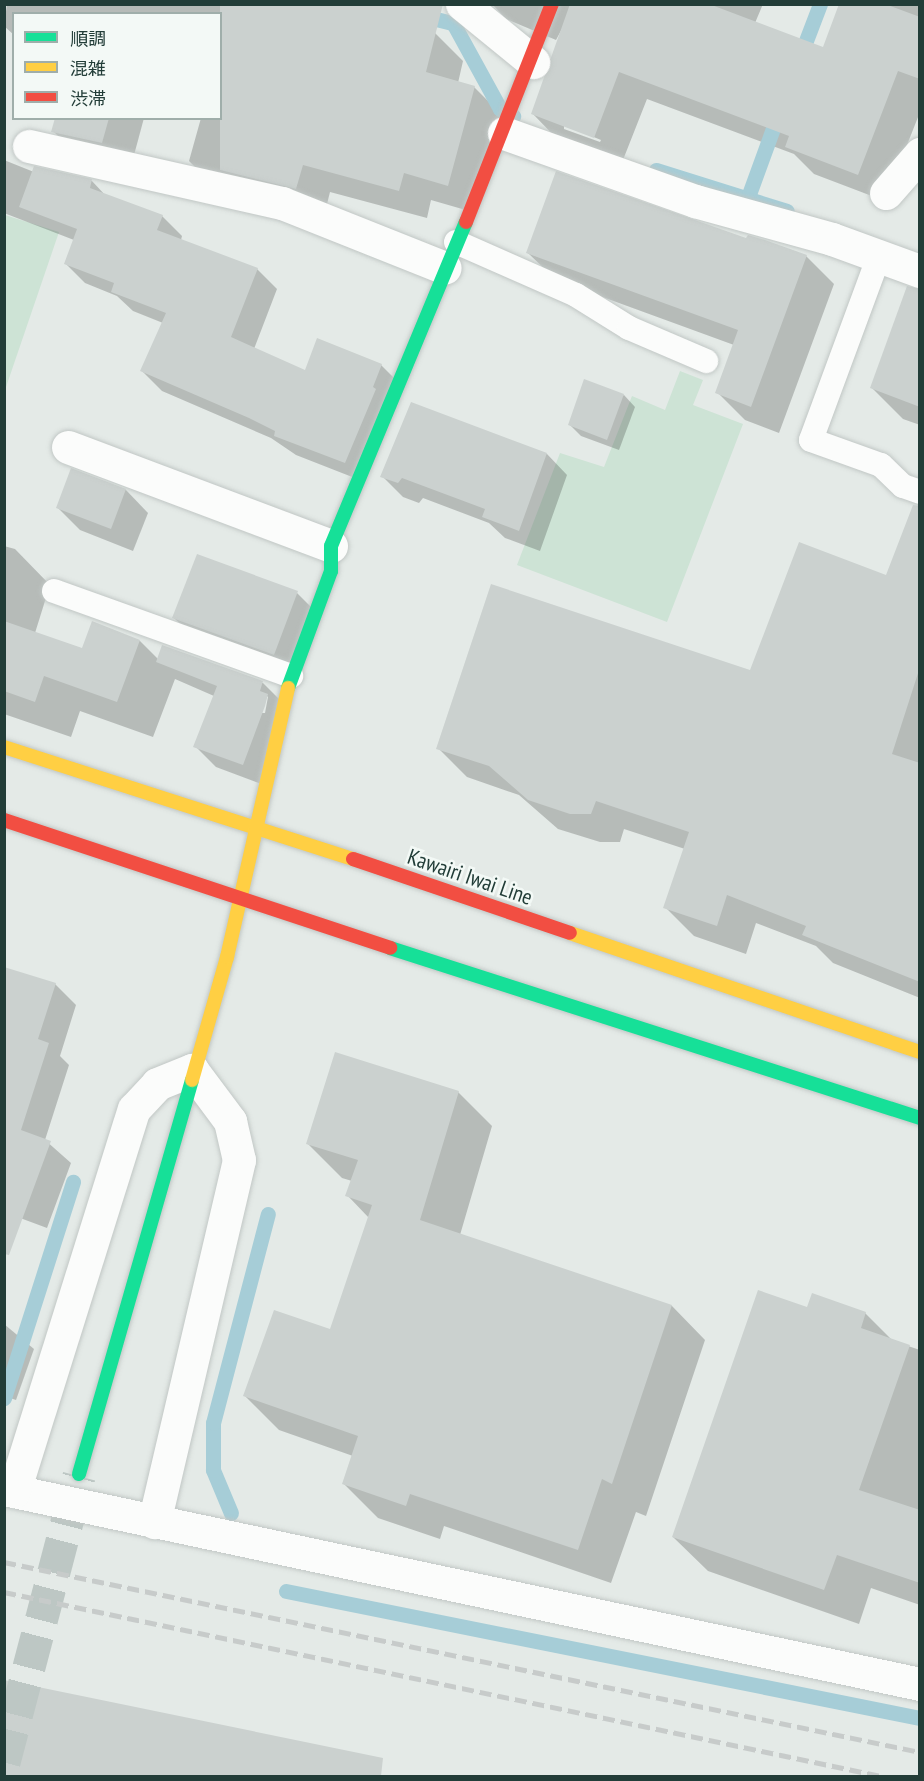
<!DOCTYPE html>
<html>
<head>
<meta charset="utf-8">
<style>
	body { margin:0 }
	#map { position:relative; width:924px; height:1781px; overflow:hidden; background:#e4eae7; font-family:"PT Sans Narrow","Noto Sans JP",sans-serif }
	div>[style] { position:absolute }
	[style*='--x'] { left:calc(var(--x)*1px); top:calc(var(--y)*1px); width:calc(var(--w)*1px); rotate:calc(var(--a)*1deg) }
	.green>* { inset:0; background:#cde3d5 }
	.shadow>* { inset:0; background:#0003 }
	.stream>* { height:15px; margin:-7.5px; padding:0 7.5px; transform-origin:7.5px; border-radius:7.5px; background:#a6cdd7 }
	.building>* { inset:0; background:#cbd1cf }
	.secondary-tunnel>* { height:33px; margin-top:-16.5px; transform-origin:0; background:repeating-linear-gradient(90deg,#bdc7c4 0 33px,transparent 0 49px) }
	.roads { filter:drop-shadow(0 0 2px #c1c7c5) drop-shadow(0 0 2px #c1c7c5) }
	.lane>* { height:24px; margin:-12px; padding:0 12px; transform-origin:12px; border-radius:12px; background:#fbfcfb }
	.street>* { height:33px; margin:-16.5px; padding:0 16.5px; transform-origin:16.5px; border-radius:16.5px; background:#fbfcfb }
	.fast>* { height:14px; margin:-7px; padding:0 7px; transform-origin:7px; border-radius:7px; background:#16e098 }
	.slow>* { height:14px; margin:-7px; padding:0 7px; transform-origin:7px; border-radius:7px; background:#ffcf43 }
	.jam>* { height:14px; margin:-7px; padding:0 7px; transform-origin:7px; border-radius:7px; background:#f24e42 }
	.rail>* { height:4.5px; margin-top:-2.25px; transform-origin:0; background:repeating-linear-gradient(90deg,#c7cbca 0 12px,transparent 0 18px) }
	span { translate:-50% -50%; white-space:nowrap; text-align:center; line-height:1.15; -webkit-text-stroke:5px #f3f9f6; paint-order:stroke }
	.street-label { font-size:22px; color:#223d38 }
	.frame { position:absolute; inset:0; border:6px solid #223d38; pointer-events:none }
	.legend { position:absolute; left:12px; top:12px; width:210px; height:108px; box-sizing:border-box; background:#f3f9f6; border:2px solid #9faeaa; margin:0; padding:8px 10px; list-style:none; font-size:18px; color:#223d38 }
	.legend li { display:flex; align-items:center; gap:12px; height:30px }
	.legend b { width:30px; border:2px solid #9faeaa }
</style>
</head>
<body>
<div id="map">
	<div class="green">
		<i style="clip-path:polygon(5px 215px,59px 232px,5px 390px,4px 215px)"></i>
		<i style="clip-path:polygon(680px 371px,703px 380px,693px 405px,743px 424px,667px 622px,517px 565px,560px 453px,604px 467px,632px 396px,665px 410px)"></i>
	</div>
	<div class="shadow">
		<i style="clip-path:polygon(7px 4px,311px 4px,435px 33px,463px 61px,458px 83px,474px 87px,502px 115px,476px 213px,431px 200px,427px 218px,330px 192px,324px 216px,217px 189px,189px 161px,201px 118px,220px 118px,220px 14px,14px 14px,14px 35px,4px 26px)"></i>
		<i style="clip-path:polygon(evenodd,492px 4px,763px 4px,755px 23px,824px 49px,841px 4px,920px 4px,920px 112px,885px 201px,814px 174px,794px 154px,647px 99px,621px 165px,560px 142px,533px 114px,563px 27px,556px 40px,506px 19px,492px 4px,564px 125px,601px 140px,600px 142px,564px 129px,564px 125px)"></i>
		<i style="clip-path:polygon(56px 118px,144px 118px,130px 170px,81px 159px,53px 131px)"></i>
		<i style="clip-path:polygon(4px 160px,34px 172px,35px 168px,92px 181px,106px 196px,162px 216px,182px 236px,181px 240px,257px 269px,277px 289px,254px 349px,306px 372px,381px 365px,401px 385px,365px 482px,296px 455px,271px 438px,162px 391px,142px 371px,163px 323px,133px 311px,117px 296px,85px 283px,65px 263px,74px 240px,4px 213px)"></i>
		<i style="clip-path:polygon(747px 240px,806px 256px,834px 284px,779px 433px,745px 420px,717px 392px,734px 345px,556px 280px,528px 253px)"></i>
		<i style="clip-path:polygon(920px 296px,920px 425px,903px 419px,872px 388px)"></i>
		<i style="clip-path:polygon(624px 395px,635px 407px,619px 450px,581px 436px,569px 424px)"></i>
		<i style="clip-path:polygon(547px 454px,567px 475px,540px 551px,505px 538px,489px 523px,423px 498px,419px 503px,403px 497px,382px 476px)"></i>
		<i style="clip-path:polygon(72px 470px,126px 490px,148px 513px,133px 551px,80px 530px,58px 508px)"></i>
		<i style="clip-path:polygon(920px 520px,920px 998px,833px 963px,816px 946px,756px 923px,746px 954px,694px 936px,665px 907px,685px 849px,624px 829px,620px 842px,600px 842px,558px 829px,519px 795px,467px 777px,438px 748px,750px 672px,887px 577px)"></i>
		<i style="clip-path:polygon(evenodd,4px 546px,15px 549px,50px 585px,35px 633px,83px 649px,140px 641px,158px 659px,163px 647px,263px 683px,284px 704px,264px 785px,216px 767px,195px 746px,214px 696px,175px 679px,153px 737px,80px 711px,71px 737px,4px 714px,4px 546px,266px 695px,268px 697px,265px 713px,262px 713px,266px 695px)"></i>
		<i style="clip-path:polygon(297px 593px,319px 615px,296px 676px,197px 640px,174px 618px)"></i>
		<i style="clip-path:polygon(4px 968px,55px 984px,76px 1005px,60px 1056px,69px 1065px,45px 1140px,71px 1163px,47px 1228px,4px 1212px)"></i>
		<i style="clip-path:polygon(458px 1092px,492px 1126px,460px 1235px,672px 1306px,705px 1340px,646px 1516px,636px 1512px,611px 1583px,444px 1526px,440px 1539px,378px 1518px,344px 1484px,353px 1456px,279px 1430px,245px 1396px,331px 1331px,369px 1218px,347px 1195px,352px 1181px,342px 1178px,308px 1144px)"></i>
		<i style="clip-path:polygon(808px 1309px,865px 1313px,893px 1341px,920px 1350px,920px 1605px,871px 1588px,859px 1624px,708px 1571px,673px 1537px)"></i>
		<i style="clip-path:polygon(4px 1324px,34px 1349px,16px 1400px,4px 1396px)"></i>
		<i style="clip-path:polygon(4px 1681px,352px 1754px,375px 1776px,4px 1776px)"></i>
	</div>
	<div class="stream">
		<i style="--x:420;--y:15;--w:34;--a:14"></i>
		<i style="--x:453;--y:23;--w:98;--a:61.3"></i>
		<i style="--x:500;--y:109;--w:15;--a:28"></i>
		<i style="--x:799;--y:59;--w:59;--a:-69.1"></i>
		<i style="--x:656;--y:170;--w:137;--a:17.4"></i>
		<i style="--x:748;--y:197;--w:90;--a:-70"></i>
		<i style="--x:4;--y:1398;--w:227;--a:-72.3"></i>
		<i style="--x:231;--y:1513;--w:47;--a:-112.7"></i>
		<i style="--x:213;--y:1470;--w:47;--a:-90"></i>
		<i style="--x:213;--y:1423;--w:216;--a:-75.3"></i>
		<i style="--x:286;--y:1591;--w:647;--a:11.33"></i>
	</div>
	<div class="building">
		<i style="clip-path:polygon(220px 4px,443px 4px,426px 72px,475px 86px,448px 186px,404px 173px,399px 191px,303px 165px,296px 189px,220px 170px)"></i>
		<i style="clip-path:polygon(570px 4px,709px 4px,823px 47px,839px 4px,885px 4px,920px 17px,920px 79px,898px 71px,858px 175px,785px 147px,789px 136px,619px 72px,594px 138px,531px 114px)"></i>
		<i style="clip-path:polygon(55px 118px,109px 118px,102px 143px,51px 132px)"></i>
		<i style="clip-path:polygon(34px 166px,92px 179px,90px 188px,163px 215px,157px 230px,258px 268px,231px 337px,305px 370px,317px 338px,382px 364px,373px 387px,376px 389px,345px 463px,274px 436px,275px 431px,249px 418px,140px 371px,166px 313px,111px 292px,114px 283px,64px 264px,77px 229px,19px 207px)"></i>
		<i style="clip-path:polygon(556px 171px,746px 238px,748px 235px,765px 240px,807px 255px,751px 407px,715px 393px,738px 330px,526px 253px)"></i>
		<i style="clip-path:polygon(907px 286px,920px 289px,920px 407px,870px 388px)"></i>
		<i style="clip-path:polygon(584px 379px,624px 394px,607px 440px,568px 425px)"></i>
		<i style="clip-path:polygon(411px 402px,547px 453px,519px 531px,482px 517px,485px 509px,402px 478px,398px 483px,380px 477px)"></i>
		<i style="clip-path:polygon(71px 468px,126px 489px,111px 529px,56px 508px)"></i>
		<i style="clip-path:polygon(913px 505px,920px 506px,920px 667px,892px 754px,920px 763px,920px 982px,802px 935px,806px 926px,727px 895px,717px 926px,663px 908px,689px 832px,596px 801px,591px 814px,570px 814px,528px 800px,489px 766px,436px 749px,491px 584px,750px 670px,799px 542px,886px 575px)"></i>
		<i style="clip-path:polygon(197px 554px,298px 591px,274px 655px,172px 618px)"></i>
		<i style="clip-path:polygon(4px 621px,82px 648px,92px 621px,140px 640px,117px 702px,44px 676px,35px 702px,4px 691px)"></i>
		<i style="clip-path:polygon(162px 645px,263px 681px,260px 691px,268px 694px,265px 706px,243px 765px,193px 747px,217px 686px,156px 662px)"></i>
		<i style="clip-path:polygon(4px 967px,56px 983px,38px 1039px,49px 1043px,21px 1130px,51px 1141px,9px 1255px,4px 1254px)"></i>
		<i style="clip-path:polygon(335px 1052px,459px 1091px,420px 1220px,672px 1305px,612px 1484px,602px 1479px,578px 1550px,410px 1494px,406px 1506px,342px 1484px,358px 1436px,243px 1396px,274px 1310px,330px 1329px,372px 1205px,345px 1196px,358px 1160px,306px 1144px)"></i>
		<i style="clip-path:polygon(758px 1290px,807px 1307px,812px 1293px,866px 1312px,861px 1328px,910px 1345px,859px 1490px,920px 1510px,920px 1583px,837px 1555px,824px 1590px,672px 1537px)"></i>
		<i style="clip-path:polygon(4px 1680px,383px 1758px,381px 1776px,4px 1776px)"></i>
	</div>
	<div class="secondary-tunnel">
		<i style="--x:4;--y:1762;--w:296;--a:-75.3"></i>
	</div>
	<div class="roads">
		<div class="lane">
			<i style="--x:456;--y:242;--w:131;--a:23.8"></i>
			<i style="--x:576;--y:295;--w:62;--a:31.9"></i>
			<i style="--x:629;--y:328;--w:84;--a:23.2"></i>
			<i style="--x:879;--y:256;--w:196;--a:110.3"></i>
			<i style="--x:811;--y:440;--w:74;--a:19.7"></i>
			<i style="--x:881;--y:465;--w:30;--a:44"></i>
			<i style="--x:903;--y:486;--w:18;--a:19"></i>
			<i style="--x:54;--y:591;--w:252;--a:19.7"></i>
		</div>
		<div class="street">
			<i style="--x:462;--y:4;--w:92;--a:39.2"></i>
			<i style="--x:504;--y:133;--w:203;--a:19.6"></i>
			<i style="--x:695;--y:201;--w:142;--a:15.5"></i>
			<i style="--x:832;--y:239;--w:94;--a:20"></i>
			<i style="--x:29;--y:146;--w:259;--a:12.7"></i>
			<i style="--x:282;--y:203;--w:175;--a:21.7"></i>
			<i style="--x:886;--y:193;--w:52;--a:-48.9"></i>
			<i style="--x:68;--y:447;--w:281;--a:20.6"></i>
			<i style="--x:4;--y:1489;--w:937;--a:12.02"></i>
			<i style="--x:14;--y:1491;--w:400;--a:-72.6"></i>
			<i style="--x:134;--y:1109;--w:34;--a:-47"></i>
			<i style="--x:157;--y:1084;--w:38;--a:-22"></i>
			<i style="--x:192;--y:1070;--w:64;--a:53.3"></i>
			<i style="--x:230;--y:1121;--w:40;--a:77"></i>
			<i style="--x:239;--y:1160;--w:372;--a:103.2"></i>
		</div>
		<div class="fast">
			<i style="--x:288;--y:688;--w:125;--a:-69.8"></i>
			<i style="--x:331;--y:571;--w:25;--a:-90"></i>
			<i style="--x:331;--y:546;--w:351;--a:-67.4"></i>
			<i style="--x:390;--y:948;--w:557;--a:17.78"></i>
			<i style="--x:79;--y:1474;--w:410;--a:-74"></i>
		</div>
		<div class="slow">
			<i style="--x:4;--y:747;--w:367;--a:17.8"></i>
			<i style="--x:570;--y:933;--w:370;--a:18.8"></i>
			<i style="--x:192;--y:1080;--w:128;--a:-74.1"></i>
			<i style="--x:227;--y:957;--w:276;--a:-77.2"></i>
		</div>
		<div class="jam">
			<i style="--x:466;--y:222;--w:234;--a:-68.5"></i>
			<i style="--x:4;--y:820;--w:407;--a:18.3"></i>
			<i style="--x:353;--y:859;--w:229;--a:18.8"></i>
		</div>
	</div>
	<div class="rail">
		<i style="--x:4;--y:1562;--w:935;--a:11.72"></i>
		<i style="--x:4;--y:1592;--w:896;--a:11.85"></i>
	</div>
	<div class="street-label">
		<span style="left:470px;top:877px;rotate:19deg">Kawairi Iwai Line</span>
	</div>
	<div class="frame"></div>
	<ul class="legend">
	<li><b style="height:8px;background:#16e098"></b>順調</li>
	<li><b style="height:8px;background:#ffcf43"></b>混雑</li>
	<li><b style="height:8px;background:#f24e42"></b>渋滞</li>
	</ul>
</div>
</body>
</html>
